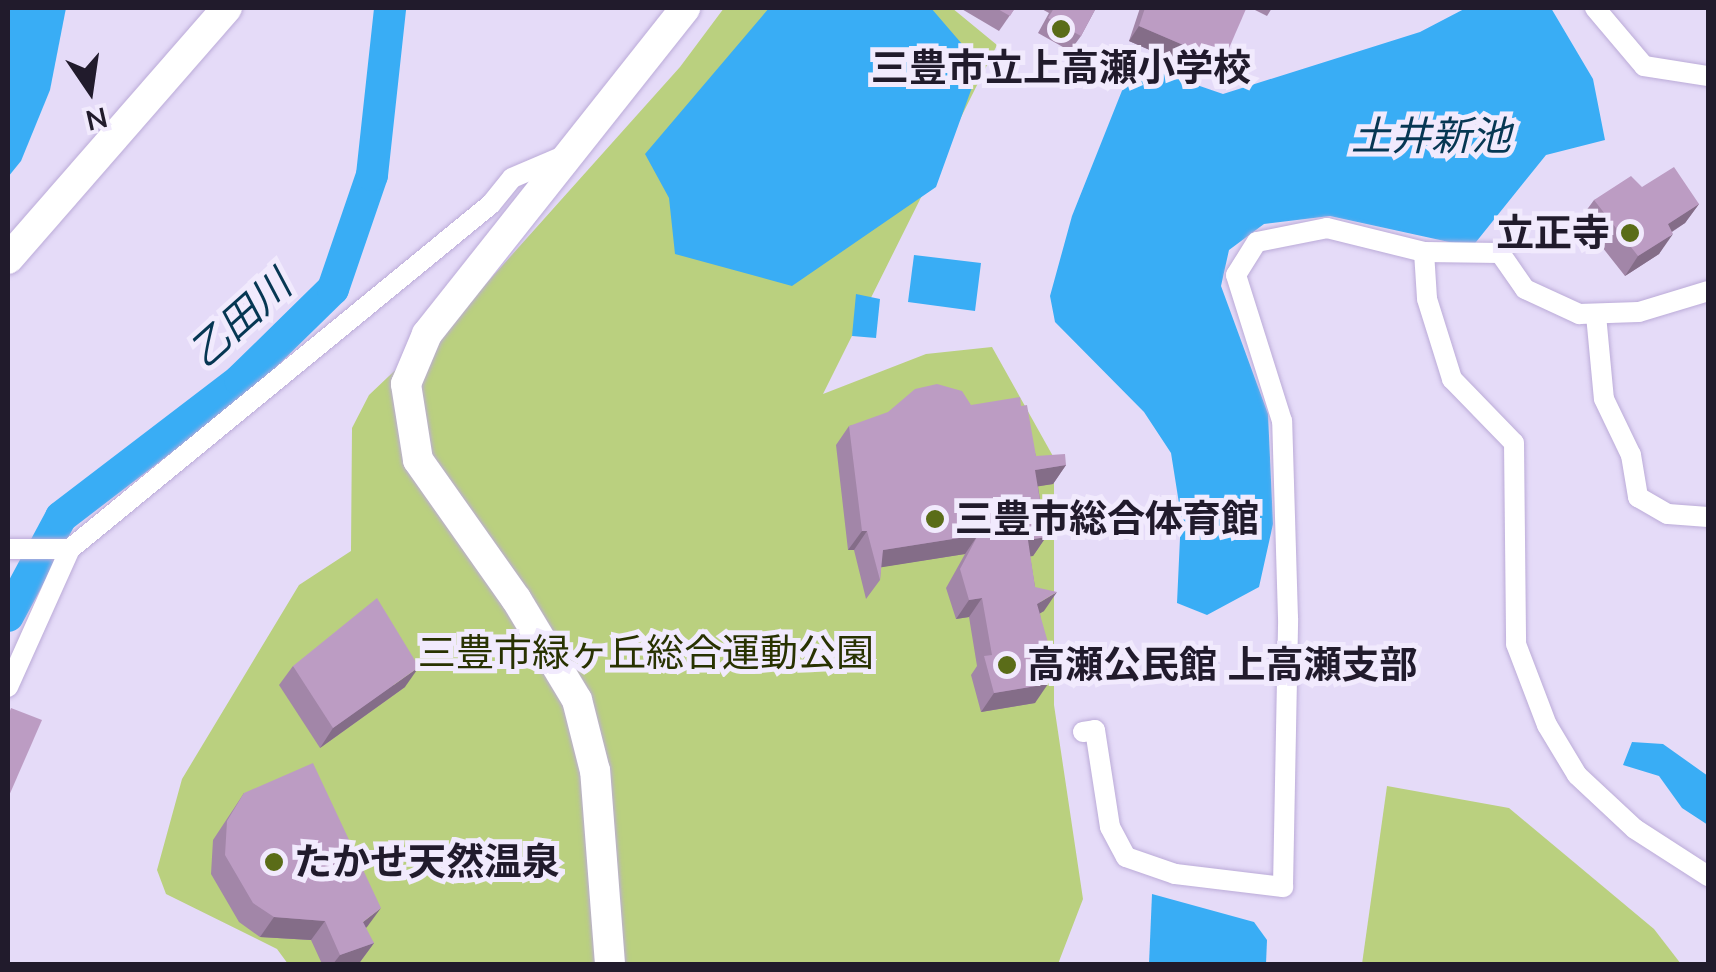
<!DOCTYPE html>
<html>
<head>
<meta charset="utf-8">
<style>
	body { margin:0 }
	#map { position:relative; width:1716px; height:972px; overflow:hidden; background:#e5dbf8; font-family:Mulish,"Noto Sans JP",sans-serif }
	div>[style] { position:absolute }
	[style*='--x'] { left:calc(var(--x)*1px); top:calc(var(--y)*1px); width:calc(var(--w)*1px); rotate:calc(var(--a)*1deg) }
	.green>* { inset:0; background:#bad07f }
	.water>* { inset:0; background:#39adf5 }
	.river>* { height:32px; margin:-16px; padding:0 16px; transform-origin:16px; border-radius:16px; background:#39adf5 }
	.roads { filter:drop-shadow(0 0 2px #bbabd8) drop-shadow(0 0 2px #bbabd8) }
	.street>* { height:20px; margin:-10px; padding:0 10px; transform-origin:10px; border-radius:10px; background:#fff }
	.secondary>* { height:30px; margin:-15px; padding:0 15px; transform-origin:15px; border-radius:15px; background:#fff }
	.wall>* { inset:0; background:#a286a8 }
	.shaded-wall>* { inset:0; background:#846d88 }
	.building>* { inset:0; background:#bc9cc3 }
	.dots>* { width:28px; height:28px; translate:-50% -50%; box-sizing:border-box; border:5px solid #f1eafd; border-radius:50% }
	span { translate:-50% -50%; white-space:nowrap; text-align:center; line-height:1.15; -webkit-text-stroke:10px #f1eafd; paint-order:stroke }
	.poi-label { font-size:38px; color:#211b2c; font-weight:700 }
	.right { translate:-100% -50%; text-align:right }
	.left { translate:0 -50%; text-align:left }
	.park-label { font-size:38px; color:#283201 }
	.water-label { font-size:40px; color:#063753; font-style:italic }
	.frame { position:absolute; inset:0; border:10px solid #211b2c; pointer-events:none }
	.north { position:absolute; left:40px; top:40px; width:100px; height:100px; -webkit-text-stroke:8px #f1eafd; paint-order:stroke; rotate:167deg; font-size:28px; font-weight:700; line-height:40px; text-align:center; color:#211b2c }
	.north::after { content:''; display:block; margin:auto; width:35px; height:45px; background:#211b2c; clip-path:polygon(50% 0,100% 100%,50% 72%,0 100%) }
</style>
</head>
<body>
<div id="map">
	<div class="green">
		<i style="clip-path:polygon(724px 8px,952px 8px,997px 45px,823px 394px,926px 354px,992px 347px,1054px 458px,1054px 705px,1083px 899px,1058px 964px,288px 964px,277px 949px,166px 894px,157px 870px,182px 779px,299px 585px,351px 551px,352px 428px,369px 395px,484px 286px,680px 67px)"></i>
		<i style="clip-path:polygon(1387px 786px,1509px 808px,1654px 929px,1681px 964px,1362px 964px)"></i>
	</div>
	<div class="water">
		<i style="clip-path:polygon(8px 8px,66px 8px,50px 90px,21px 161px,8px 177px)"></i>
		<i style="clip-path:polygon(769px 8px,931px 8px,962px 44px,983px 57px,936px 187px,792px 286px,675px 254px,669px 198px,645px 154px)"></i>
		<i style="clip-path:polygon(1466px 8px,1551px 8px,1593px 79px,1605px 140px,1546px 155px,1472px 247px,1330px 216px,1264px 224px,1229px 250px,1221px 286px,1268px 414px,1273px 524px,1259px 587px,1207px 615px,1177px 603px,1181px 516px,1171px 453px,1144px 412px,1055px 322px,1050px 296px,1072px 216px,1133px 63px,1223px 94px,1420px 32px)"></i>
		<i style="clip-path:polygon(914px 255px,981px 263px,975px 311px,908px 302px)"></i>
		<i style="clip-path:polygon(856px 294px,880px 299px,876px 338px,852px 336px)"></i>
		<i style="clip-path:polygon(1632px 742px,1663px 744px,1708px 776px,1708px 825px,1682px 808px,1659px 776px,1623px 765px)"></i>
		<i style="clip-path:polygon(1152px 894px,1254px 922px,1267px 940px,1266px 964px,1149px 964px)"></i>
	</div>
	<div class="river">
		<i style="--x:8;--y:616;--w:112;--a:-61.8"></i>
		<i style="--x:61;--y:517;--w:225;--a:-37.4"></i>
		<i style="--x:240;--y:380;--w:130;--a:-44.4"></i>
		<i style="--x:333;--y:289;--w:120;--a:-71.1"></i>
		<i style="--x:372;--y:175;--w:168;--a:-83.8"></i>
	</div>
	<div class="roads">
		<div class="street">
			<i style="--x:1595;--y:8;--w:76;--a:49.8"></i>
			<i style="--x:1644;--y:66;--w:65;--a:8.9"></i>
			<i style="--x:1424;--y:252;--w:47;--a:86.3"></i>
			<i style="--x:1427;--y:299;--w:84;--a:72.6"></i>
			<i style="--x:1452;--y:379;--w:89;--a:45.9"></i>
			<i style="--x:1514;--y:443;--w:201;--a:89.4"></i>
			<i style="--x:1516;--y:644;--w:87;--a:69.1"></i>
			<i style="--x:1547;--y:725;--w:58;--a:59"></i>
			<i style="--x:1577;--y:775;--w:79;--a:43"></i>
			<i style="--x:1635;--y:829;--w:87;--a:32.8"></i>
			<i style="--x:1596;--y:315;--w:84;--a:84.6"></i>
			<i style="--x:1604;--y:399;--w:62;--a:64.3"></i>
			<i style="--x:1631;--y:455;--w:43;--a:80.5"></i>
			<i style="--x:1638;--y:497;--w:34;--a:30"></i>
			<i style="--x:1668;--y:514;--w:40;--a:4.3"></i>
			<i style="--x:8;--y:549;--w:62;--a:0"></i>
			<i style="--x:8;--y:687;--w:151;--a:-65.8"></i>
			<i style="--x:70;--y:549;--w:544;--a:-39.33"></i>
			<i style="--x:491;--y:204;--w:33;--a:-51"></i>
			<i style="--x:512;--y:178;--w:53;--a:-23.2"></i>
			<i style="--x:1083;--y:732;--w:12;--a:-9"></i>
			<i style="--x:1095;--y:730;--w:98;--a:81.2"></i>
			<i style="--x:1110;--y:827;--w:34;--a:62"></i>
			<i style="--x:1126;--y:857;--w:52;--a:19.1"></i>
			<i style="--x:1175;--y:874;--w:109;--a:6.9"></i>
			<i style="--x:1283;--y:887;--w:269;--a:-88.9"></i>
			<i style="--x:1288;--y:618;--w:197;--a:-91.7"></i>
			<i style="--x:1282;--y:421;--w:153;--a:-107.5"></i>
			<i style="--x:1236;--y:275;--w:39;--a:-58"></i>
			<i style="--x:1257;--y:242;--w:71;--a:-11.3"></i>
			<i style="--x:1327;--y:228;--w:100;--a:13.9"></i>
			<i style="--x:1424;--y:252;--w:76;--a:0.8"></i>
			<i style="--x:1500;--y:253;--w:44;--a:55.2"></i>
			<i style="--x:1525;--y:289;--w:60;--a:24.8"></i>
			<i style="--x:1579;--y:314;--w:60;--a:-1.9"></i>
			<i style="--x:1639;--y:312;--w:72;--a:-16.9"></i>
		</div>
		<div class="secondary">
			<i style="--x:8;--y:259;--w:333;--a:-48.9"></i>
			<i style="--x:610;--y:964;--w:194;--a:-94.4"></i>
			<i style="--x:595;--y:771;--w:73;--a:-104.2"></i>
			<i style="--x:577;--y:700;--w:118;--a:-121.1"></i>
			<i style="--x:516;--y:599;--w:170;--a:-125.2"></i>
			<i style="--x:418;--y:460;--w:77;--a:-99"></i>
			<i style="--x:406;--y:384;--w:54;--a:-67.2"></i>
			<i style="--x:427;--y:334;--w:416;--a:-51.6"></i>
		</div>
	</div>
	<div class="wall">
		<i style="clip-path:polygon(960px 8px,1015px 8px,999px 31px)"></i>
		<i style="clip-path:polygon(1040px 8px,1096px 8px,1081px 36px,1070px 51px,1038px 33px,1049px 13px)"></i>
		<i style="clip-path:polygon(1140px 8px,1243px 8px,1212px 77px,1129px 41px)"></i>
		<i style="clip-path:polygon(1251px 8px,1272px 8px,1267px 16px)"></i>
		<i style="clip-path:polygon(1642px 187px,1699px 204px,1685px 223px,1672px 232px,1659px 254px,1625px 276px,1580px 219px,1594px 200px)"></i>
		<i style="clip-path:polygon(971px 405px,1021px 406px,1036px 456px,1066px 465px,1053px 484px,1038px 486px,1046px 537px,1033px 556px,1030px 556px,1035px 587px,1044px 611px,1040px 613px,1046px 670px,1035px 703px,981px 712px,971px 675px,977px 666px,969px 617px,956px 619px,946px 588px,965px 554px,881px 567px,880px 580px,866px 599px,854px 550px,848px 550px,836px 445px,849px 426px)"></i>
		<i style="clip-path:polygon(293px 666px,405px 687px,320px 748px,279px 685px)"></i>
		<i style="clip-path:polygon(244px 793px,374px 943px,360px 962px,354px 964px,322px 964px,311px 940px,260px 937px,239px 922px,211px 874px,213px 840px)"></i>
	</div>
	<div class="shaded-wall">
		<i style="clip-path:polygon(1139px 26px,1223px 62px,1212px 77px,1129px 41px)"></i>
		<i style="clip-path:polygon(1699px 204px,1685px 223px,1654px 243px,1668px 224px)"></i>
		<i style="clip-path:polygon(1673px 234px,1659px 254px,1625px 276px,1638px 256px)"></i>
		<i style="clip-path:polygon(1066px 465px,1053px 484px,1022px 489px,1035px 470px)"></i>
		<i style="clip-path:polygon(862px 531px,867px 531px,854px 550px,848px 550px)"></i>
		<i style="clip-path:polygon(978px 535px,965px 554px,877px 568px,883px 550px)"></i>
		<i style="clip-path:polygon(1046px 537px,1033px 556px,1014px 559px,1028px 540px)"></i>
		<i style="clip-path:polygon(1057px 592px,1044px 611px,1024px 623px,1037px 604px)"></i>
		<i style="clip-path:polygon(982px 598px,969px 617px,956px 619px,969px 600px)"></i>
		<i style="clip-path:polygon(419px 667px,405px 687px,320px 748px,333px 728px)"></i>
		<i style="clip-path:polygon(1048px 684px,1035px 703px,981px 712px,994px 693px)"></i>
		<i style="clip-path:polygon(381px 908px,367px 927px,350px 941px,363px 922px)"></i>
		<i style="clip-path:polygon(274px 917px,325px 921px,311px 940px,260px 937px)"></i>
		<i style="clip-path:polygon(374px 943px,360px 962px,354px 964px,333px 964px,340px 955px)"></i>
	</div>
	<div class="building">
		<i style="clip-path:polygon(996px 8px,1015px 8px,1010px 16px)"></i>
		<i style="clip-path:polygon(1054px 8px,1096px 8px,1081px 36px,1048px 18px)"></i>
		<i style="clip-path:polygon(1145px 8px,1243px 8px,1246px 9px,1223px 62px,1139px 26px)"></i>
		<i style="clip-path:polygon(1674px 167px,1699px 204px,1668px 224px,1673px 234px,1638px 256px,1594px 200px,1631px 176px,1642px 187px)"></i>
		<i style="clip-path:polygon(937px 384px,962px 391px,971px 405px,1020px 397px,1021px 406px,1027px 405px,1036px 456px,1065px 454px,1066px 465px,1035px 470px,1046px 537px,1028px 540px,1035px 587px,1057px 592px,1037px 604px,1053px 660px,1045px 661px,1048px 684px,994px 693px,984px 656px,992px 655px,982px 598px,969px 600px,960px 569px,978px 535px,883px 550px,880px 580px,867px 531px,862px 531px,849px 426px,888px 412px,915px 389px)"></i>
		<i style="clip-path:polygon(377px 598px,419px 667px,333px 728px,293px 666px)"></i>
		<i style="clip-path:polygon(11px 708px,42px 720px,8px 798px,8px 716px)"></i>
		<i style="clip-path:polygon(313px 763px,381px 908px,363px 922px,374px 943px,340px 955px,325px 921px,274px 917px,253px 903px,225px 855px,227px 821px,244px 793px)"></i>
	</div>
	<div class="dots">
		<i style="left:1061px;top:29px;background:#5a6c18"></i>
		<i style="left:1630px;top:233px;background:#5a6c18"></i>
		<i style="left:935px;top:519px;background:#5a6c18"></i>
		<i style="left:1007px;top:665px;background:#5a6c18"></i>
		<i style="left:274px;top:862px;background:#5a6c18"></i>
	</div>
	<div class="poi-label">
		<span style="left:1061px;top:68px">三豊市立上高瀬小学校</span>
		<span class="right" style="left:1610px;top:233px">立正寺</span>
		<span class="left" style="left:955px;top:519px">三豊市総合体育館</span>
		<span class="left" style="left:1027px;top:665px">高瀬公民館 上高瀬支部</span>
		<span class="left" style="left:294px;top:862px">たかせ天然温泉</span>
	</div>
	<div class="park-label">
		<span style="left:646px;top:653px">三豊市緑ヶ丘総合運動公園</span>
	</div>
	<div class="water-label">
		<span style="left:1431px;top:135px">土井新池</span>
		<span style="left:239px;top:318px;rotate:-42deg">乙田川</span>
	</div>
	<div class="frame"></div>
	<div class="north">N</div>
</div>
</body>
</html>
